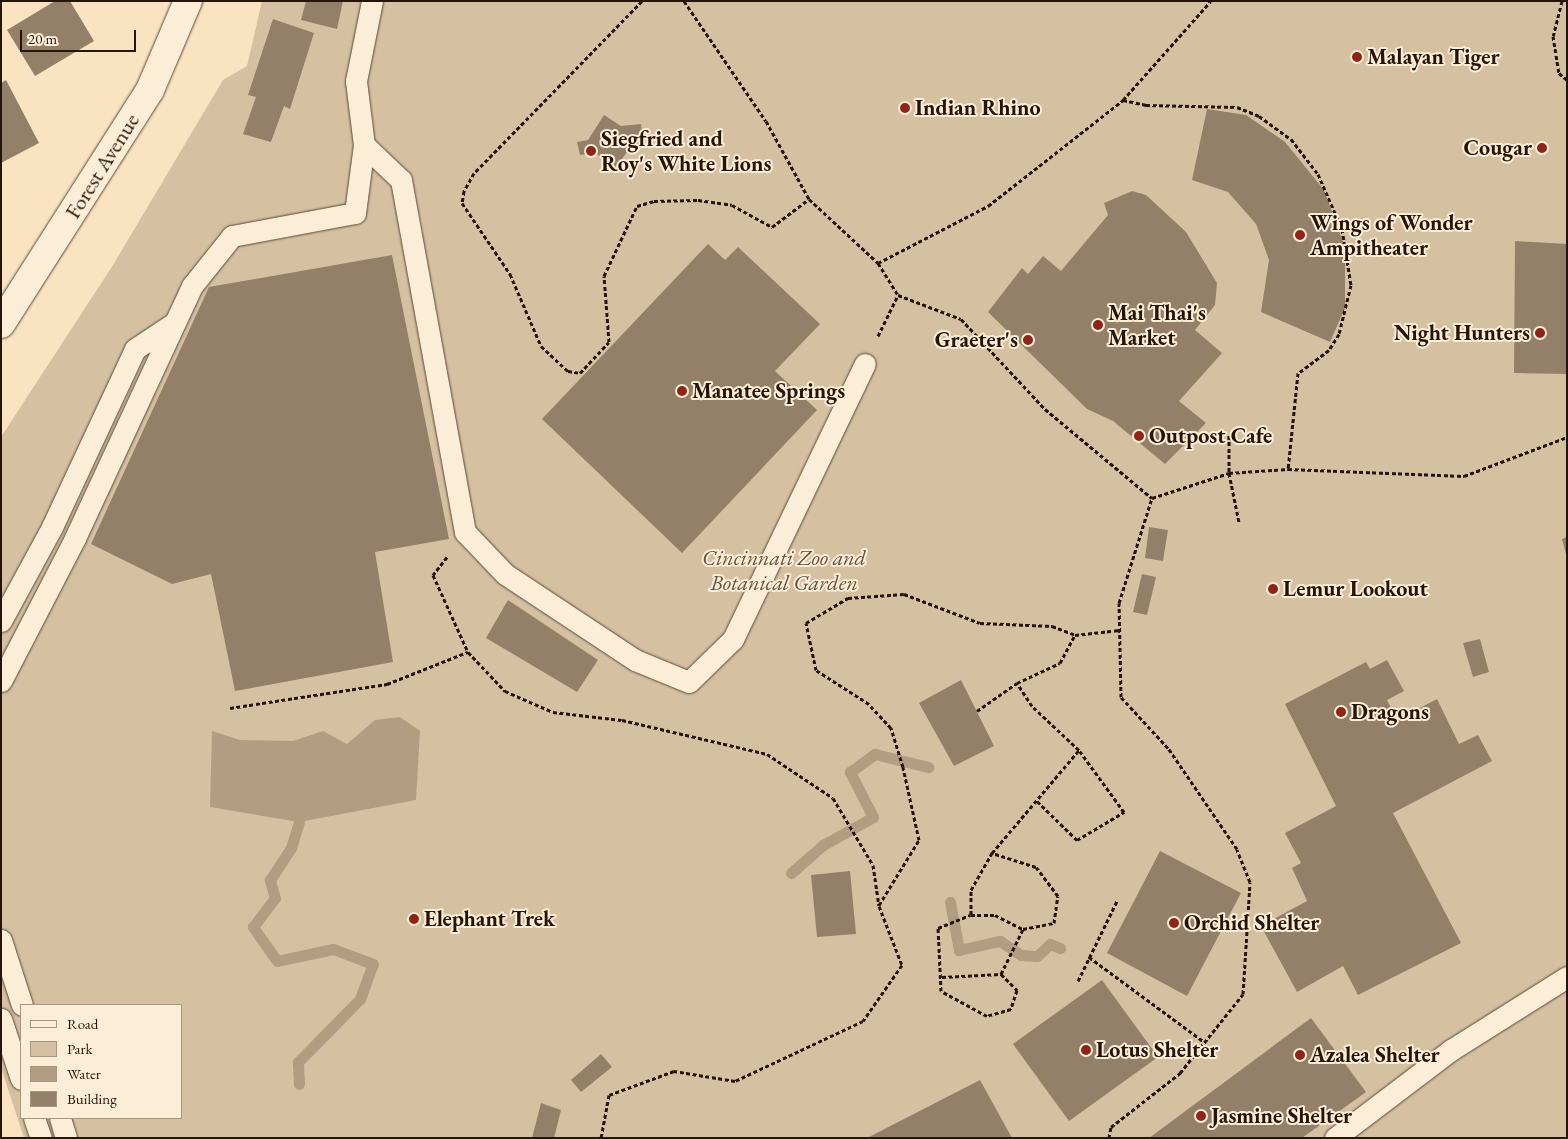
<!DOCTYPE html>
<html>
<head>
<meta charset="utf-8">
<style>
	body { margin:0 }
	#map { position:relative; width:1568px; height:1139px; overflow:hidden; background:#fae3c1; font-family:"EB Garamond",serif }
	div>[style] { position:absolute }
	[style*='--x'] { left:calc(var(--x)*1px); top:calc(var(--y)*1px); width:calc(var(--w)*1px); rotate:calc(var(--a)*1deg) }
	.green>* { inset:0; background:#d6c0a2 }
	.water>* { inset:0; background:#b29d82 }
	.stream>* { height:11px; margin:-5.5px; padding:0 5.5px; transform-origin:5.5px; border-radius:5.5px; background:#b29d82 }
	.building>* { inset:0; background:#948068 }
	.path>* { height:3px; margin-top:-1.5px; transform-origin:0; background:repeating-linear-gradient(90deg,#261408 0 4px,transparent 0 6.5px) }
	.roads { filter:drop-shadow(0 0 1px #5b4836) drop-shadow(0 0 1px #5b4836) }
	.lane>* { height:21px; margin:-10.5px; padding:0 10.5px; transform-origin:10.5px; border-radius:10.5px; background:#fcedd7 }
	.secondary>* { height:28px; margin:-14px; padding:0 14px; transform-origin:14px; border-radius:14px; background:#fcedd7 }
	.dots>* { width:14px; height:14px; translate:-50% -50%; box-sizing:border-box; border:2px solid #fcedd7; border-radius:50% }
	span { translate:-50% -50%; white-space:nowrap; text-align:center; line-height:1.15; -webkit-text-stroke:4px #fcedd7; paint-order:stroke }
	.poi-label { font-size:22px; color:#261408; font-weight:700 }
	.left { translate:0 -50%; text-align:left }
	.right { translate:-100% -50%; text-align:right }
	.street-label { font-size:22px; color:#261408 }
	.park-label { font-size:22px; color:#64503e; font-style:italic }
	.frame { position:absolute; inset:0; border:2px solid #261408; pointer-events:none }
	.legend { position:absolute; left:20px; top:1004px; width:162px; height:115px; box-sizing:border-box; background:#fcedd7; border:1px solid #a69684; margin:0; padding:6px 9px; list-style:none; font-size:15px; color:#261408 }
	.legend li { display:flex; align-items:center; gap:10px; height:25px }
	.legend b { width:25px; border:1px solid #a69684 }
	.scale { position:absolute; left:20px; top:30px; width:116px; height:22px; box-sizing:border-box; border:2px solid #261408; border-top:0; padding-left:6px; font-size:15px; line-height:18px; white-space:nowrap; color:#261408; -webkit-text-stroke:4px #fcedd7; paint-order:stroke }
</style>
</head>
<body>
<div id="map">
	<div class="green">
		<i style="clip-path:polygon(evenodd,262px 1px,1567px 1px,1567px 1138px,24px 1138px,1px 1068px,1px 437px,113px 265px,223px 80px,247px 66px,262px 1px,21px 1005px,181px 1005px,181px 1118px,21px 1118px,21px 1005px)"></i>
	</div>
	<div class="water">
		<i style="clip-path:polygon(400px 717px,420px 731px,416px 800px,299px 822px,210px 807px,212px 731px,240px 740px,293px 741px,323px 731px,347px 744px,375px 720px)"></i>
	</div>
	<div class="stream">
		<i style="--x:791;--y:873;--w:43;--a:-41.2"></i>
		<i style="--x:823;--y:845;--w:57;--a:-29.2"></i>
		<i style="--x:873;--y:817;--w:51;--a:-117.1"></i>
		<i style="--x:850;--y:772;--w:31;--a:-36"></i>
		<i style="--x:875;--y:754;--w:55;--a:13.8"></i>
		<i style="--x:950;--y:902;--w:49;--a:79.4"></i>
		<i style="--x:959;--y:950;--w:42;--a:-12.4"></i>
		<i style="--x:1000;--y:941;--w:25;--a:34"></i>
		<i style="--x:1021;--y:955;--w:16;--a:4"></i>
		<i style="--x:1037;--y:956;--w:18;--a:-43"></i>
		<i style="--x:1050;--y:944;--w:11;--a:22"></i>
		<i style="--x:299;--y:1084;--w:22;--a:-93"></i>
		<i style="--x:298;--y:1062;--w:88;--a:-45.5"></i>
		<i style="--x:360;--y:999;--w:37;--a:-70"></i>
		<i style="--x:373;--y:964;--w:43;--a:-159.4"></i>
		<i style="--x:333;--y:949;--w:57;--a:167.9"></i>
		<i style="--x:277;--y:961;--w:42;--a:-125.2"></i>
		<i style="--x:253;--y:927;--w:36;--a:-53"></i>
		<i style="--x:275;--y:898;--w:19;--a:-106"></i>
		<i style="--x:270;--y:880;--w:38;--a:-57"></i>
		<i style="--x:291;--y:848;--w:27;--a:-73"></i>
	</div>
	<div class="building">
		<i style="clip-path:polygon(55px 1px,70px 1px,94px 41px,35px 76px,7px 30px)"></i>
		<i style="clip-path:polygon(306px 1px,343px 1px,337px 29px,301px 20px)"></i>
		<i style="clip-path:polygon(273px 19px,314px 33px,290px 109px,284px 106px,271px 142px,243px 134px,256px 97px,248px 95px)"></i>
		<i style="clip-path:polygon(6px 80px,39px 143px,1px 163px,1px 83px)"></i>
		<i style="clip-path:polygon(1207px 109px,1246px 115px,1285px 142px,1324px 190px,1345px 247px,1345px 308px,1330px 342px,1261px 312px,1269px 260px,1256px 224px,1228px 192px,1192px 180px)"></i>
		<i style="clip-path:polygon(604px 115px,621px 126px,641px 124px,643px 145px,631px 147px,615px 168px,595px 153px,580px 155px,577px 142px,588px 140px)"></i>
		<i style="clip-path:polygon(1132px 191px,1146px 195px,1186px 232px,1217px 283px,1215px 305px,1195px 330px,1222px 353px,1179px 401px,1206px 423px,1165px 464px,1113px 421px,1087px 409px,988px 312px,1022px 268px,1028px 274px,1043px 256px,1061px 271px,1108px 215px,1104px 203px)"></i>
		<i style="clip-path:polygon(1515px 241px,1567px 244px,1567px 374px,1514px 373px)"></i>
		<i style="clip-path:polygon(708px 244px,725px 260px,738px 247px,820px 324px,775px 371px,817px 410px,682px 553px,542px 419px)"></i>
		<i style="clip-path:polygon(392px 255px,449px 539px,375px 552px,393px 662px,235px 691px,211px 574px,172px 584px,91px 544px,209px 287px)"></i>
		<i style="clip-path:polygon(1149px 527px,1168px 530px,1163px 561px,1145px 558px)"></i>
		<i style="clip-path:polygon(1567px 537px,1567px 554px,1566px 554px,1562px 539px)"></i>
		<i style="clip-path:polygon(1142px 574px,1156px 577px,1147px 615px,1133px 612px)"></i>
		<i style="clip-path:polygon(508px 600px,598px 660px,577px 692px,486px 638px)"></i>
		<i style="clip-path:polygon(1480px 639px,1489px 672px,1473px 677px,1463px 643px)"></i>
		<i style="clip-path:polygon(1387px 660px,1404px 691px,1387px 700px,1397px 720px,1437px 699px,1459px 744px,1478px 735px,1492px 761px,1393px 813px,1461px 943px,1358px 995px,1343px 966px,1297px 992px,1261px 926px,1307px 901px,1292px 868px,1301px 863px,1285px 833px,1336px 806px,1285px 704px,1366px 662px,1370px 669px)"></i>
		<i style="clip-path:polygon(961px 680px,994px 746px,954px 766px,919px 703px)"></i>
		<i style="clip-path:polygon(1160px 851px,1241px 893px,1187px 996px,1107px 953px)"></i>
		<i style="clip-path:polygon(850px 871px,856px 934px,817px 937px,811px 875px)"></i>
		<i style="clip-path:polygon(1102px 980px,1158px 1057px,1069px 1121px,1013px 1044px)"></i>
		<i style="clip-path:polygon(1311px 1018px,1366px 1092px,1302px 1138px,1149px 1138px)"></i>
		<i style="clip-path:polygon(601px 1054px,612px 1067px,581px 1092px,571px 1080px)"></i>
		<i style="clip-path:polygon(980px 1080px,1012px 1138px,867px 1138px)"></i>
		<i style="clip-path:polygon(541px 1103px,561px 1110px,554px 1138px,532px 1138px)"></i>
	</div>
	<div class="path">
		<i style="--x:642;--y:1;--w:240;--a:134.3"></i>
		<i style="--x:474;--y:173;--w:21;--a:119"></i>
		<i style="--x:464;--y:191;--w:12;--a:99"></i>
		<i style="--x:462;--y:203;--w:86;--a:55.9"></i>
		<i style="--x:510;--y:274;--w:78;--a:66.7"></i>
		<i style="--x:541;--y:346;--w:37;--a:43"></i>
		<i style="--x:568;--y:371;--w:12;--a:9"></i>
		<i style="--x:580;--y:373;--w:42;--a:-46.9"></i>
		<i style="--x:609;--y:342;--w:66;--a:-94.3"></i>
		<i style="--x:604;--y:276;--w:77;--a:-64.8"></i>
		<i style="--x:637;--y:206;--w:18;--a:-16"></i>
		<i style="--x:654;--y:201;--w:44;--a:-1.3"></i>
		<i style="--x:698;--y:200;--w:34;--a:8"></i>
		<i style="--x:732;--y:205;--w:46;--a:28.8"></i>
		<i style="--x:772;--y:227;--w:46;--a:-37.1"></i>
		<i style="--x:684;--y:1;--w:145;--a:55.7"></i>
		<i style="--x:766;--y:121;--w:89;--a:61.1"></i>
		<i style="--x:809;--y:199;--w:94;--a:42.8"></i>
		<i style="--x:878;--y:263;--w:38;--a:58"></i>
		<i style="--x:898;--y:295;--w:67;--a:20.9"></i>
		<i style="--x:961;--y:319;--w:123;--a:47"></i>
		<i style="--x:1045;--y:409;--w:139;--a:39.8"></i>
		<i style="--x:1152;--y:498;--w:81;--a:-18"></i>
		<i style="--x:1229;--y:473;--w:59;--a:-3.9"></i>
		<i style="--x:1288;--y:469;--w:176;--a:2.3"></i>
		<i style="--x:1464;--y:476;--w:110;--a:-20.7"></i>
		<i style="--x:1562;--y:1;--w:36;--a:104"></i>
		<i style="--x:1553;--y:36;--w:37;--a:81"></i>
		<i style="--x:1559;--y:73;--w:11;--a:41"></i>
		<i style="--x:1123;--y:100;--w:24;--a:12"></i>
		<i style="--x:1146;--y:105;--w:91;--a:1.3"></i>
		<i style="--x:1237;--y:107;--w:24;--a:22"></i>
		<i style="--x:1259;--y:116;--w:39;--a:36"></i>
		<i style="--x:1291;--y:139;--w:44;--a:52.4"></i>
		<i style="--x:1318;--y:174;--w:60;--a:66.4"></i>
		<i style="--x:1342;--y:229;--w:57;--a:80.9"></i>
		<i style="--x:1351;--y:285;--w:50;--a:103.8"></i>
		<i style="--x:1339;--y:334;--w:19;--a:122"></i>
		<i style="--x:1329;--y:350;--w:39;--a:143"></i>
		<i style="--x:1298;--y:373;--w:97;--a:95.9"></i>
		<i style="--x:878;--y:263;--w:124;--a:-27.4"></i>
		<i style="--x:988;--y:206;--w:172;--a:-38.1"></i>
		<i style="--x:1123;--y:100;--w:132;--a:-48.4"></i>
		<i style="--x:878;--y:336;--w:46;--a:-64"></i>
		<i style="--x:1229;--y:435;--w:38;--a:90"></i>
		<i style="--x:1229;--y:473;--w:50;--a:78.5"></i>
		<i style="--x:447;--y:557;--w:23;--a:128"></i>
		<i style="--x:433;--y:575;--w:85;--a:65.6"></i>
		<i style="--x:468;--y:652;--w:54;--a:46.5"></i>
		<i style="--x:505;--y:691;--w:52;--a:23.6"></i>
		<i style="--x:553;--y:712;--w:69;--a:6.6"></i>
		<i style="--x:622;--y:720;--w:149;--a:13.2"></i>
		<i style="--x:767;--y:754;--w:79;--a:33.7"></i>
		<i style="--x:833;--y:798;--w:78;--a:59.2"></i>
		<i style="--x:873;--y:865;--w:41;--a:81.7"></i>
		<i style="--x:879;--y:906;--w:63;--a:68.7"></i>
		<i style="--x:902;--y:965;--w:68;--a:124.9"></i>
		<i style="--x:863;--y:1021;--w:141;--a:154.9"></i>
		<i style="--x:735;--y:1081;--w:62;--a:-170.7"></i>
		<i style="--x:674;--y:1071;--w:69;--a:159.7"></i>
		<i style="--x:609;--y:1095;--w:44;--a:100.5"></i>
		<i style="--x:230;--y:708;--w:159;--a:-8.7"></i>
		<i style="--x:387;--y:684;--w:87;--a:-21.6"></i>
		<i style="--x:977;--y:711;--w:49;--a:-35"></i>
		<i style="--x:1017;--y:683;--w:47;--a:-24.9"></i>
		<i style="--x:1060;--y:663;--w:32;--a:-62"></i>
		<i style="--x:1037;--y:801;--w:56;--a:44.3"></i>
		<i style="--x:1077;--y:840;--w:55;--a:-30.8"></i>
		<i style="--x:1124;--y:812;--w:77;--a:-126"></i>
		<i style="--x:879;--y:905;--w:76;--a:-58.4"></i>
		<i style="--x:919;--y:840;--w:75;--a:-102.4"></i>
		<i style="--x:903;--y:767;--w:41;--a:-107.1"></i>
		<i style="--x:891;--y:728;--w:33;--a:-133"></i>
		<i style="--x:869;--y:704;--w:63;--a:-147.3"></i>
		<i style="--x:816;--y:670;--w:48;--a:-102"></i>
		<i style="--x:806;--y:623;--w:49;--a:-30.8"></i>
		<i style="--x:848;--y:598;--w:56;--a:-4.1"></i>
		<i style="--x:904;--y:594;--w:81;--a:20.9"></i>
		<i style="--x:980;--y:623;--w:72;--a:2.4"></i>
		<i style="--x:1052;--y:626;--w:25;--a:21"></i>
		<i style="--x:1075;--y:635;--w:45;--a:-6.3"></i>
		<i style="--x:971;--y:915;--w:25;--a:-90"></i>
		<i style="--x:971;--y:890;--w:43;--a:-60.4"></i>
		<i style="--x:992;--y:853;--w:135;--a:-49.8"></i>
		<i style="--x:1079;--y:750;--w:64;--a:-136.9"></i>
		<i style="--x:1032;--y:706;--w:27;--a:-123"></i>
		<i style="--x:1089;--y:957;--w:142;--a:36.4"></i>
		<i style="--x:1001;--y:974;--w:23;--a:45"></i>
		<i style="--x:1017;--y:990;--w:20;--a:108"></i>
		<i style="--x:1011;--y:1009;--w:25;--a:164"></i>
		<i style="--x:987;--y:1016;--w:52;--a:-151.5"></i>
		<i style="--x:941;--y:991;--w:63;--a:-92.7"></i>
		<i style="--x:938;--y:928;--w:35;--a:-22"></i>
		<i style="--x:971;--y:915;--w:24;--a:0"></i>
		<i style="--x:995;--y:915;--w:31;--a:27"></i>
		<i style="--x:942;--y:977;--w:59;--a:-2.9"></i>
		<i style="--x:1001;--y:974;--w:50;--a:-63.9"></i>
		<i style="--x:1023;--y:929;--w:32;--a:-11"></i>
		<i style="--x:1054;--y:923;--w:27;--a:-82"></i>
		<i style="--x:1058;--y:896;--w:36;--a:-127"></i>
		<i style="--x:1036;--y:867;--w:46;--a:-162.3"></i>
		<i style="--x:1078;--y:981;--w:89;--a:-64"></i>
		<i style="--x:1109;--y:1138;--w:11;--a:-80"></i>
		<i style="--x:1111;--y:1127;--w:88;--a:-38"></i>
		<i style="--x:1180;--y:1073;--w:101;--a:-51.4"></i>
		<i style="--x:1243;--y:994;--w:112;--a:-86.4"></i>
		<i style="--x:1250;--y:882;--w:35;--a:-112"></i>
		<i style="--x:1237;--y:849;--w:122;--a:-124.3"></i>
		<i style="--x:1168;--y:748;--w:69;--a:-132.7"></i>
		<i style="--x:1121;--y:697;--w:94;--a:-91.2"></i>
		<i style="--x:1119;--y:603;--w:110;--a:-72.6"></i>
	</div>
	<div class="roads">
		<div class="lane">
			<i style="--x:372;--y:1;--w:82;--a:101.3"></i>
			<i style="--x:356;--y:81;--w:64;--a:82.9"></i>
			<i style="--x:364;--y:145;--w:51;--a:43.4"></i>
			<i style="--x:401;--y:180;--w:358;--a:79.7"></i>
			<i style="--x:465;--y:532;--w:58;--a:46.4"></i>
			<i style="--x:505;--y:574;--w:156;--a:33.5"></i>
			<i style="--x:635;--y:660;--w:58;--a:22.2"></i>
			<i style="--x:689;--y:682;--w:62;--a:-44.3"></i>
			<i style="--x:733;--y:639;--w:305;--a:-64.4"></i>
			<i style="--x:1;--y:621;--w:107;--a:-61.5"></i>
			<i style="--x:52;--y:527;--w:196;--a:-65"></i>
			<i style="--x:135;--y:349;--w:43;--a:-33.7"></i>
			<i style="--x:1;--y:681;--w:161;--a:-62.6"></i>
			<i style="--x:75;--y:538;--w:278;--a:-65.1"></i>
			<i style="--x:192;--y:286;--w:64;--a:-51.3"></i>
			<i style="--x:232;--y:236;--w:125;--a:-10.6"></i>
			<i style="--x:355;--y:213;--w:69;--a:-82.5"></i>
			<i style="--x:1;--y:940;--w:68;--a:72.1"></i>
			<i style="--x:1;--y:1019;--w:63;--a:71.6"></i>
			<i style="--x:34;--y:1118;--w:21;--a:71"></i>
			<i style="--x:60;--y:1118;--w:21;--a:73"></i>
			<i style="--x:1335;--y:1138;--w:146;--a:-37.2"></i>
			<i style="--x:1451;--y:1050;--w:137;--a:-32.2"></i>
		</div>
		<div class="secondary">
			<i style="--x:1;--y:324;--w:277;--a:-57.5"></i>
			<i style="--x:150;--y:90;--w:97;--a:-66.9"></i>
		</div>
	</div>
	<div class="dots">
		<i style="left:1357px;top:57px;background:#8f2418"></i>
		<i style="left:905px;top:108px;background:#8f2418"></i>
		<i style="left:1542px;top:148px;background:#8f2418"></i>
		<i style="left:591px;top:151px;background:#8f2418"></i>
		<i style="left:1300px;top:235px;background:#8f2418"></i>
		<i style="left:1098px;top:325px;background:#8f2418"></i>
		<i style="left:1540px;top:333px;background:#8f2418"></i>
		<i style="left:1028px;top:340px;background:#8f2418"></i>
		<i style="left:682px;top:391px;background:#8f2418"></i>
		<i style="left:1139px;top:436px;background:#8f2418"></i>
		<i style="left:1273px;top:589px;background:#8f2418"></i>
		<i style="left:1341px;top:712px;background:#8f2418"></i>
		<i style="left:414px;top:919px;background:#8f2418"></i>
		<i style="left:1174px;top:923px;background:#8f2418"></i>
		<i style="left:1086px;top:1050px;background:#8f2418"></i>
		<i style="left:1300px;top:1055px;background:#8f2418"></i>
		<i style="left:1201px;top:1116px;background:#8f2418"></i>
	</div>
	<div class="poi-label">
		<span class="left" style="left:1367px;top:57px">Malayan Tiger</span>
		<span class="left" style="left:915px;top:108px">Indian Rhino</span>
		<span class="left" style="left:601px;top:151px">Siegfried and<br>Roy's White Lions</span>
		<span class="right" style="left:1532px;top:148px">Cougar</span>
		<span class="left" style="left:1310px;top:235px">Wings of Wonder<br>Ampitheater</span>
		<span class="left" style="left:1108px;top:325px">Mai Thai's<br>Market</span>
		<span class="right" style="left:1530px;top:333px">Night Hunters</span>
		<span class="right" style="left:1018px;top:340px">Graeter's</span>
		<span class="left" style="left:692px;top:391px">Manatee Springs</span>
		<span class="left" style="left:1149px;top:436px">Outpost Cafe</span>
		<span class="left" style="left:1283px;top:589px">Lemur Lookout</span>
		<span class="left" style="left:1351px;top:712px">Dragons</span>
		<span class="left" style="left:424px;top:919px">Elephant Trek</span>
		<span class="left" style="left:1184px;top:923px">Orchid Shelter</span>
		<span class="left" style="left:1096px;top:1050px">Lotus Shelter</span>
		<span class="left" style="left:1310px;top:1055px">Azalea Shelter</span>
		<span class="left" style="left:1211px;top:1116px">Jasmine Shelter</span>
	</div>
	<div class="street-label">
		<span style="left:102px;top:166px;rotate:-58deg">Forest Avenue</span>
	</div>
	<div class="park-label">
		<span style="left:784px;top:570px">Cincinnati Zoo and<br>Botanical Garden</span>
	</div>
	<div class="frame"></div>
	<ul class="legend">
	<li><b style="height:6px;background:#fcedd7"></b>Road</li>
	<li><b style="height:14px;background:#d6c0a2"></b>Park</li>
	<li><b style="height:14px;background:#b29d82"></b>Water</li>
	<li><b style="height:14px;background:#948068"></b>Building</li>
	</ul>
	<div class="scale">20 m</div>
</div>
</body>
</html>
